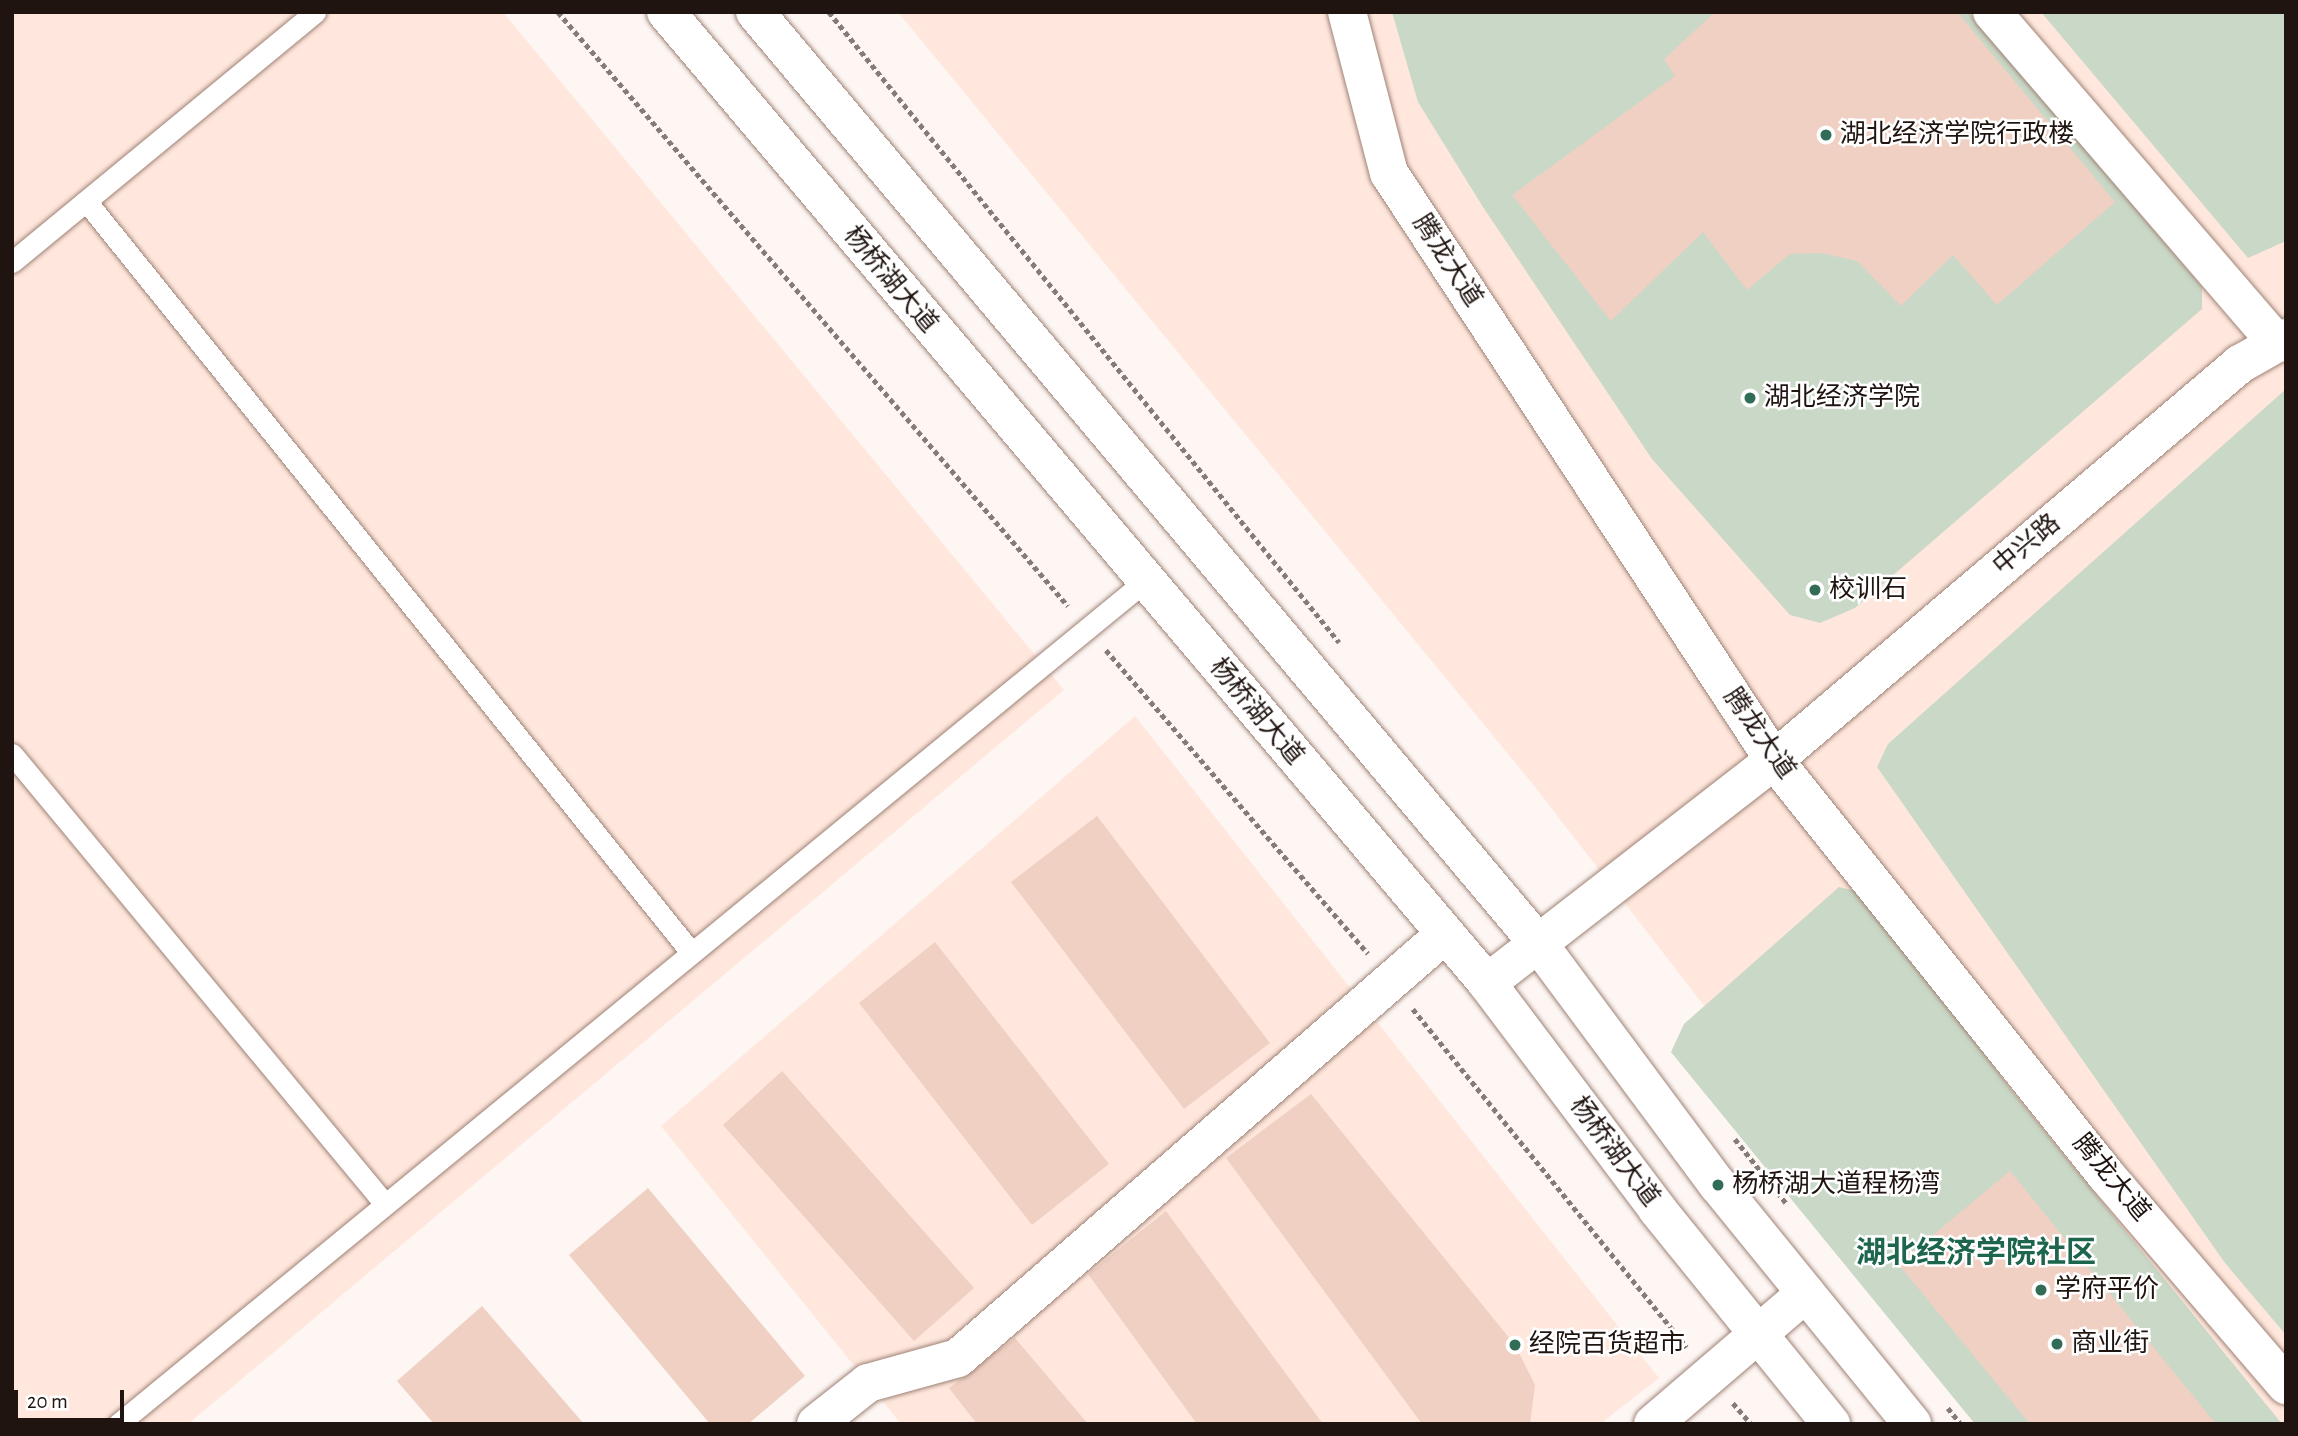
<!DOCTYPE html>
<html>
<head>
<meta charset="utf-8">
<style>
	body { margin:0 }
	#map { position:relative; width:2298px; height:1436px; overflow:hidden; background:#fdf6f3; font-family:"Alegreya Sans","Noto Sans SC",sans-serif }
	div>[style] { position:absolute }
	[style*='--x'] { left:calc(var(--x)*1px); top:calc(var(--y)*1px); width:calc(var(--w)*1px); rotate:calc(var(--a)*1deg) }
	.built>* { inset:0; background:#ffe7dd }
	.green>* { inset:0; background:#c9d8c7 }
	.building>* { inset:0; background:#efd0c3 }
	.path>* { height:4.5px; margin-top:-2.25px; transform-origin:0; background:repeating-linear-gradient(90deg,#857c78 0 5px,transparent 0 8.5px) }
	.roads { filter:drop-shadow(0 0 2px #9f8276) drop-shadow(0 0 2px #9f8276) }
	.service>* { height:21px; margin:-10.5px; padding:0 10.5px; transform-origin:10.5px; border-radius:10.5px; background:#fff }
	.minor>* { height:38px; margin:-19px; padding:0 19px; transform-origin:19px; border-radius:19px; background:#fff }
	.secondary>* { height:38px; margin:-19px; padding:0 19px; transform-origin:19px; border-radius:19px; background:#fff }
	.dots>* { width:19px; height:19px; translate:-50% -50%; box-sizing:border-box; border:4px solid #fff; border-radius:50% }
	span { translate:-50% -50%; white-space:nowrap; text-align:center; line-height:1.15; -webkit-text-stroke:5px #fff; paint-order:stroke }
	.poi-label { font-size:26px; color:#1f1410 }
	.left { translate:0 -50%; text-align:left }
	.street-label { font-size:26px; color:#1f1410 }
	.quarter-label { font-size:30px; color:#1e654e; font-weight:700 }
	.frame { position:absolute; inset:0; border:14px solid #1f1410; pointer-events:none }
	.scale { position:absolute; left:14px; top:1390px; width:110px; height:32px; box-sizing:border-box; border:4px solid #1f1410; border-top:0; padding-left:9px; font-size:21px; line-height:24px; white-space:nowrap; color:#1f1410; -webkit-text-stroke:5px #fff; paint-order:stroke }
</style>
</head>
<body>
<div id="map">
	<div class="built">
		<i style="clip-path:polygon(12px 12px,503px 12px,1064px 690px,188px 1424px,12px 1424px)"></i>
		<i style="clip-path:polygon(898px 12px,2286px 12px,2286px 1424px,2027px 1424px,1532px 783px)"></i>
		<i style="clip-path:polygon(1135px 716px,1659px 1378px,1600px 1424px,901px 1424px,661px 1126px)"></i>
	</div>
	<div class="green">
		<i style="clip-path:polygon(1392px 12px,1968px 12px,2202px 287px,2202px 309px,1855px 608px,1820px 623px,1790px 615px,1652px 459px,1483px 207px,1418px 102px)"></i>
		<i style="clip-path:polygon(2041px 12px,2286px 12px,2286px 241px,2248px 258px)"></i>
		<i style="clip-path:polygon(2286px 389px,2286px 1335px,2225px 1263px,1877px 767px,1888px 744px)"></i>
		<i style="clip-path:polygon(1839px 887px,1864px 893px,2011px 1090px,2282px 1424px,1975px 1424px,1671px 1052px,1684px 1024px)"></i>
	</div>
	<div class="building">
		<i style="clip-path:polygon(1715px 12px,1957px 12px,2115px 202px,1997px 305px,1953px 255px,1901px 306px,1857px 261px,1821px 253px,1790px 254px,1747px 290px,1703px 232px,1611px 321px,1512px 195px,1675px 76px,1664px 59px)"></i>
		<i style="clip-path:polygon(1097px 816px,1270px 1043px,1184px 1109px,1011px 882px)"></i>
		<i style="clip-path:polygon(935px 942px,1109px 1164px,1032px 1225px,859px 1003px)"></i>
		<i style="clip-path:polygon(782px 1071px,974px 1288px,914px 1341px,723px 1125px)"></i>
		<i style="clip-path:polygon(1311px 1094px,1515px 1345px,1535px 1385px,1530px 1424px,1422px 1424px,1226px 1158px)"></i>
		<i style="clip-path:polygon(2010px 1171px,2216px 1424px,2030px 1424px,1898px 1264px)"></i>
		<i style="clip-path:polygon(648px 1188px,805px 1376px,748px 1424px,710px 1424px,569px 1255px)"></i>
		<i style="clip-path:polygon(1166px 1211px,1323px 1424px,1197px 1424px,1088px 1274px)"></i>
		<i style="clip-path:polygon(482px 1306px,584px 1424px,434px 1424px,397px 1381px)"></i>
		<i style="clip-path:polygon(1015px 1338px,1088px 1424px,977px 1424px,949px 1388px)"></i>
	</div>
	<div class="path">
		<i style="--x:558;--y:12;--w:783;--a:49.35"></i>
		<i style="--x:829;--y:12;--w:811;--a:51.01"></i>
		<i style="--x:1106;--y:650;--w:401;--a:49.2"></i>
		<i style="--x:1413;--y:1009;--w:435;--a:51"></i>
		<i style="--x:1735;--y:1139;--w:82;--a:51.4"></i>
		<i style="--x:1733;--y:1403;--w:28;--a:49"></i>
		<i style="--x:1948;--y:1408;--w:21;--a:51"></i>
	</div>
	<div class="roads">
		<div class="service">
			<i style="--x:86;--y:201;--w:964;--a:51.15"></i>
			<i style="--x:12;--y:262;--w:393;--a:-39.5"></i>
			<i style="--x:12;--y:754;--w:584;--a:50.35"></i>
			<i style="--x:118;--y:1424;--w:1329;--a:-39.38"></i>
		</div>
		<div class="minor">
			<i style="--x:1347;--y:12;--w:166;--a:75.4"></i>
			<i style="--x:1389;--y:173;--w:702;--a:56.74"></i>
			<i style="--x:1774;--y:760;--w:531;--a:51.34"></i>
			<i style="--x:2106;--y:1175;--w:277;--a:49.4"></i>
			<i style="--x:1992;--y:12;--w:437;--a:49.3"></i>
			<i style="--x:1487;--y:983;--w:363;--a:-37.8"></i>
			<i style="--x:1774;--y:760;--w:612;--a:-40.36"></i>
			<i style="--x:2240;--y:364;--w:53;--a:-29.5"></i>
			<i style="--x:816;--y:1424;--w:66;--a:-38.3"></i>
			<i style="--x:868;--y:1383;--w:93;--a:-15.5"></i>
			<i style="--x:958;--y:1358;--w:646;--a:-41.04"></i>
			<i style="--x:1653;--y:1424;--w:201;--a:-40.6"></i>
		</div>
		<div class="secondary">
			<i style="--x:666;--y:12;--w:1272;--a:49.78"></i>
			<i style="--x:1487;--y:983;--w:283;--a:53"></i>
			<i style="--x:1657;--y:1209;--w:277;--a:51"></i>
			<i style="--x:755;--y:12;--w:1216;--a:49.94"></i>
			<i style="--x:1538;--y:943;--w:302;--a:53.4"></i>
			<i style="--x:1718;--y:1185;--w:308;--a:50.9"></i>
		</div>
	</div>
	<div class="dots">
		<i style="left:1826px;top:135px;background:#306c56"></i>
		<i style="left:1750px;top:398px;background:#306c56"></i>
		<i style="left:1815px;top:590px;background:#306c56"></i>
		<i style="left:1718px;top:1185px;background:#306c56"></i>
		<i style="left:2041px;top:1290px;background:#306c56"></i>
		<i style="left:2057px;top:1344px;background:#306c56"></i>
		<i style="left:1515px;top:1345px;background:#306c56"></i>
	</div>
	<div class="poi-label">
		<span class="left" style="left:1840px;top:135px">湖北经济学院行政楼</span>
		<span class="left" style="left:1764px;top:398px">湖北经济学院</span>
		<span class="left" style="left:1829px;top:590px">校训石</span>
		<span class="left" style="left:1732px;top:1185px">杨桥湖大道程杨湾</span>
		<span class="left" style="left:2055px;top:1290px">学府平价</span>
		<span class="left" style="left:2071px;top:1344px">商业街</span>
		<span class="left" style="left:1529px;top:1345px">经院百货超市</span>
	</div>
	<div class="street-label">
		<span style="left:1447px;top:261px;rotate:57deg">腾龙大道</span>
		<span style="left:890px;top:280px;rotate:50deg">杨桥湖大道</span>
		<span style="left:2027px;top:545px;rotate:-40deg">中兴路</span>
		<span style="left:1256px;top:712px;rotate:50deg">杨桥湖大道</span>
		<span style="left:1759px;top:734px;rotate:55deg">腾龙大道</span>
		<span style="left:1614px;top:1152px;rotate:53deg">杨桥湖大道</span>
		<span style="left:2111px;top:1178px;rotate:50deg">腾龙大道</span>
	</div>
	<div class="quarter-label">
		<span style="left:1976px;top:1253px">湖北经济学院社区</span>
	</div>
	<div class="frame"></div>
	<div class="scale">20 m</div>
</div>
</body>
</html>
